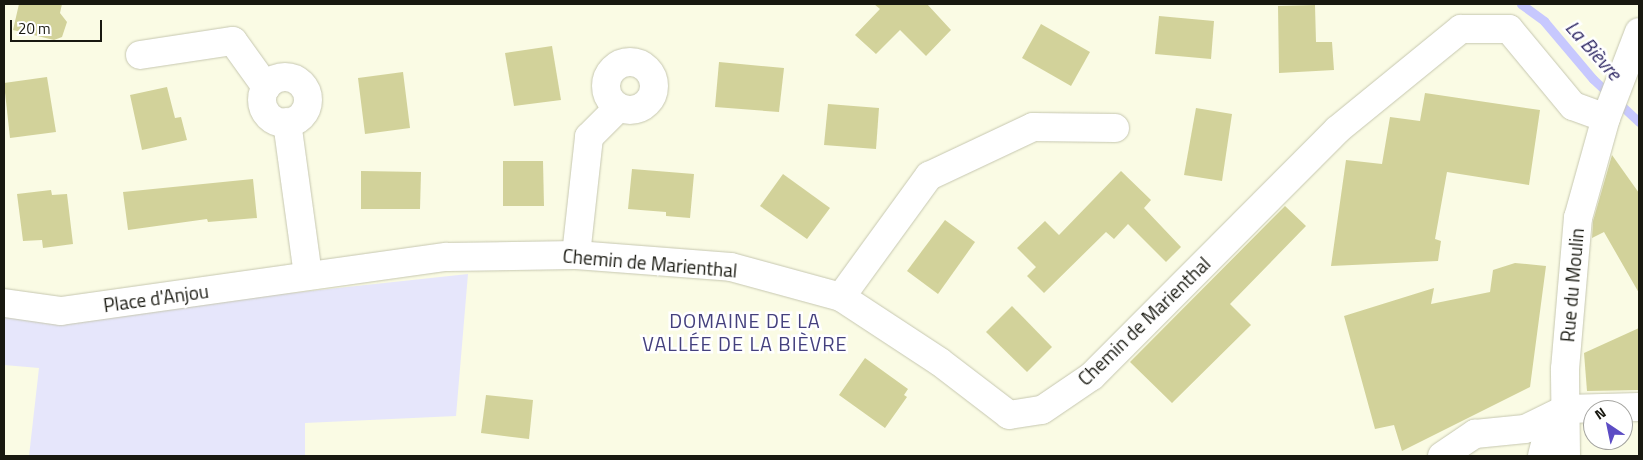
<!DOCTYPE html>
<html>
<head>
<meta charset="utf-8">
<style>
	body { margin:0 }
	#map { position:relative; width:1643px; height:460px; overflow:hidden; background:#fafbe4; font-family:"Titillium Web",sans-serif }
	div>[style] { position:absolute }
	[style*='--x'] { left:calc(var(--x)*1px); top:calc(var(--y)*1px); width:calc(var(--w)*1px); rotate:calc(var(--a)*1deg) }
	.green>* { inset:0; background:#e6e6fb }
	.stream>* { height:9px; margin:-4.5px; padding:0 4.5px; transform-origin:4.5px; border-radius:4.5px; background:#c7c8fe }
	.building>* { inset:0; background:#d2d29a }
	.roads { filter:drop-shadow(0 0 1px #c6c7b0) drop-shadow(0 0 1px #c6c7b0) }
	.street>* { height:28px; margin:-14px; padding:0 14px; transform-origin:14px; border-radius:14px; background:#fff }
	.street>.ring { margin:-14px; padding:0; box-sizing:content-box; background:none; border:28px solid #fff; border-radius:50% }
	span { translate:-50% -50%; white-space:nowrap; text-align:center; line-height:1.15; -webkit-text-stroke:5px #fff; paint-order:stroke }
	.street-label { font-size:19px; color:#181810 }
	.water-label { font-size:20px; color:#2d2663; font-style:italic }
	.neighbourhood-label { font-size:20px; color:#44407d; letter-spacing:1px }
	.frame { position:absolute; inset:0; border:5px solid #181810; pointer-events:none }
	.north { position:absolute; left:1583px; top:400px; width:50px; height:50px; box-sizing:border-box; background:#fff; border:1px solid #a3a39f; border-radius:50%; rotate:326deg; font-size:14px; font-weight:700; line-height:20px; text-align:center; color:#181810 }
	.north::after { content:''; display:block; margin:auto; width:18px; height:22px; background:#5c4cc4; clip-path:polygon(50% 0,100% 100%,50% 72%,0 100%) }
	.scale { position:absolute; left:10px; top:20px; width:92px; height:22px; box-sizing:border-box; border:2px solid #181810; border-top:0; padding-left:6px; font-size:15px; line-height:18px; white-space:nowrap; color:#181810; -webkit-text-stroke:4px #fff; paint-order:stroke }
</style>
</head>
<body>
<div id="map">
	<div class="green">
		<i style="clip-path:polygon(468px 274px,456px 416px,305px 423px,305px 456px,29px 456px,39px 368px,4px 365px,4px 314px,253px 297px)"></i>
	</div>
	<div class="stream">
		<i style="--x:1521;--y:4;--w:29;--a:36"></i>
		<i style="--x:1544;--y:21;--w:76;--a:49.8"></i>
		<i style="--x:1593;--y:79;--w:63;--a:43.1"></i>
	</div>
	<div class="building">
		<i style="clip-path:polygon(19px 4px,62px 4px,60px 13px,67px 22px,62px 37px,54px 40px,13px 30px)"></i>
		<i style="clip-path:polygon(874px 4px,927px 4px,951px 30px,926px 56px,900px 30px,876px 54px,855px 35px,880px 9px)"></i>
		<i style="clip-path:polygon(1315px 5px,1316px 42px,1332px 42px,1334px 70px,1279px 73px,1278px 6px)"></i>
		<i style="clip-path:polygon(1159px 16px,1214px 21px,1211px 59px,1155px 54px)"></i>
		<i style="clip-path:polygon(1041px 24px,1090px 52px,1071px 86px,1022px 58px)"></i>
		<i style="clip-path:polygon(552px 46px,561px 100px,514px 106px,505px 53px)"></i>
		<i style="clip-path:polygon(719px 62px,784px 68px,779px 112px,715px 107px)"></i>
		<i style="clip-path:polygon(403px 72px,410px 128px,365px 134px,358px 78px)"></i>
		<i style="clip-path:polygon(47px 77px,56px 132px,10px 138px,4px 83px)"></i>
		<i style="clip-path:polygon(167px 87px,175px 118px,181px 117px,187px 140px,142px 150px,130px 95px)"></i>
		<i style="clip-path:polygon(1425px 93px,1540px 110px,1529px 185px,1447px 172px,1435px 239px,1441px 241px,1438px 261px,1331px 266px,1346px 160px,1382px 164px,1390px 117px,1420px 121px)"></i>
		<i style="clip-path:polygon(828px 104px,879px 108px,876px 149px,824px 145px)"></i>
		<i style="clip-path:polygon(1196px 108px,1232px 114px,1222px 181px,1184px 175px)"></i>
		<i style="clip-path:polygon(1612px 155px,1639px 193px,1639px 293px,1604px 232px,1592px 238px,1593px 221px)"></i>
		<i style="clip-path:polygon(503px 161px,543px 161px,544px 206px,503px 206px)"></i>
		<i style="clip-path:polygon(632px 169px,694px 174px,690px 218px,666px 216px,666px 212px,628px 209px)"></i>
		<i style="clip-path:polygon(361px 171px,421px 172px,420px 209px,361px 209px)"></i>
		<i style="clip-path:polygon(1121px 171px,1151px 200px,1144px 208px,1181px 247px,1166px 262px,1128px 224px,1114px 239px,1106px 232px,1044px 293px,1027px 276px,1036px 267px,1017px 248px,1045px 221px,1059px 235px)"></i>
		<i style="clip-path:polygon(783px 174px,830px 208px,807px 239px,760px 206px)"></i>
		<i style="clip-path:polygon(253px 179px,257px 218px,208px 222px,207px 219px,128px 230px,123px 192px)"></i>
		<i style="clip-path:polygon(51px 190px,52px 195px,67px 194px,73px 244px,43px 248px,42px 240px,23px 241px,17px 194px)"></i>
		<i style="clip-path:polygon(1285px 206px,1306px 226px,1230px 304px,1251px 325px,1172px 403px,1130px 362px)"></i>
		<i style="clip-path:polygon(945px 220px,975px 242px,938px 294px,907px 271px)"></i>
		<i style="clip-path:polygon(1515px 263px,1546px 266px,1530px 387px,1402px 451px,1394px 425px,1375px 429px,1344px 316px,1434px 288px,1431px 304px,1490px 292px,1493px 270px)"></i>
		<i style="clip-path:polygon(1012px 306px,1052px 347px,1027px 372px,986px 332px)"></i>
		<i style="clip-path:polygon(1639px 328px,1639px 390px,1587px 391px,1584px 353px)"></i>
		<i style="clip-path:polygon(865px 358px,908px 389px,904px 395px,907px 397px,885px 428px,839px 395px)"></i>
		<i style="clip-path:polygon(486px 395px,533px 400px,529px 439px,481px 433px)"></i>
	</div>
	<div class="roads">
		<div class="street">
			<i style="--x:140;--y:55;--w:94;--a:-8.6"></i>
			<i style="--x:233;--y:41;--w:57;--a:54.3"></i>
			<i class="ring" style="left:606px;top:62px;width:20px;height:20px"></i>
			<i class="ring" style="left:262px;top:77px;width:18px;height:18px"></i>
			<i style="--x:287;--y:122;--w:155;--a:82.2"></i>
			<i style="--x:576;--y:255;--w:119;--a:-83.7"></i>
			<i style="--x:589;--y:137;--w:41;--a:-45"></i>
			<i style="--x:841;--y:297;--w:150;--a:-54"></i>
			<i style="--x:929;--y:176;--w:115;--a:-25.2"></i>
			<i style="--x:1033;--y:127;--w:82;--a:0.7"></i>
			<i style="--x:4;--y:303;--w:58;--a:8"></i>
			<i style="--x:61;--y:311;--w:390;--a:-8"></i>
			<i style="--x:447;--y:257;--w:129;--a:-0.9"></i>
			<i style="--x:576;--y:255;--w:155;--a:4.4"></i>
			<i style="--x:731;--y:267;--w:114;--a:15.3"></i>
			<i style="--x:841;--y:297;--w:118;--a:33.3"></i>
			<i style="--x:940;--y:362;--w:87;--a:37.5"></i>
			<i style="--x:1009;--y:415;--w:33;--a:-9"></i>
			<i style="--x:1042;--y:410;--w:60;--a:-34.2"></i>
			<i style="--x:1092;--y:376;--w:347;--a:-45.1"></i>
			<i style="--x:1337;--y:130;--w:160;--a:-39.2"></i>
			<i style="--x:1461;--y:29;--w:48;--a:0"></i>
			<i style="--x:1509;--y:29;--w:100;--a:50.3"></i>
			<i style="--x:1573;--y:106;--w:35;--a:20"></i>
			<i style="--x:1442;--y:456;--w:40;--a:-34"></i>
			<i style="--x:1475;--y:434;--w:50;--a:-5.7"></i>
			<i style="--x:1525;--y:429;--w:46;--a:-26"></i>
			<i style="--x:1566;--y:409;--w:73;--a:-1.6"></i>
			<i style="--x:1542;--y:456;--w:41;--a:-76"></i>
			<i style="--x:1566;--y:456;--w:87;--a:-90.7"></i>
			<i style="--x:1565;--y:369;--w:152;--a:-85.1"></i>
			<i style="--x:1578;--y:218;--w:104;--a:-74.4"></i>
			<i style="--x:1606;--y:118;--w:92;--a:-69"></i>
		</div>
	</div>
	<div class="street-label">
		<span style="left:650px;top:263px;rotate:5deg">Chemin de Marienthal</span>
		<span style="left:1572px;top:285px;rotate:-85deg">Rue du Moulin</span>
		<span style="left:156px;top:298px;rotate:-8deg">Place d'Anjou</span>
		<span style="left:1144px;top:321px;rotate:-44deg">Chemin de Marienthal</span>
	</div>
	<div class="water-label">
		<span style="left:1594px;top:50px;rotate:48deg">La Bièvre</span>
	</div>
	<div class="neighbourhood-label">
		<span style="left:745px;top:332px">DOMAINE DE LA<br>VALLÉE DE LA BIÈVRE</span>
	</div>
	<div class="frame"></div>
	<div class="north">N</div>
	<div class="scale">20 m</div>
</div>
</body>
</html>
